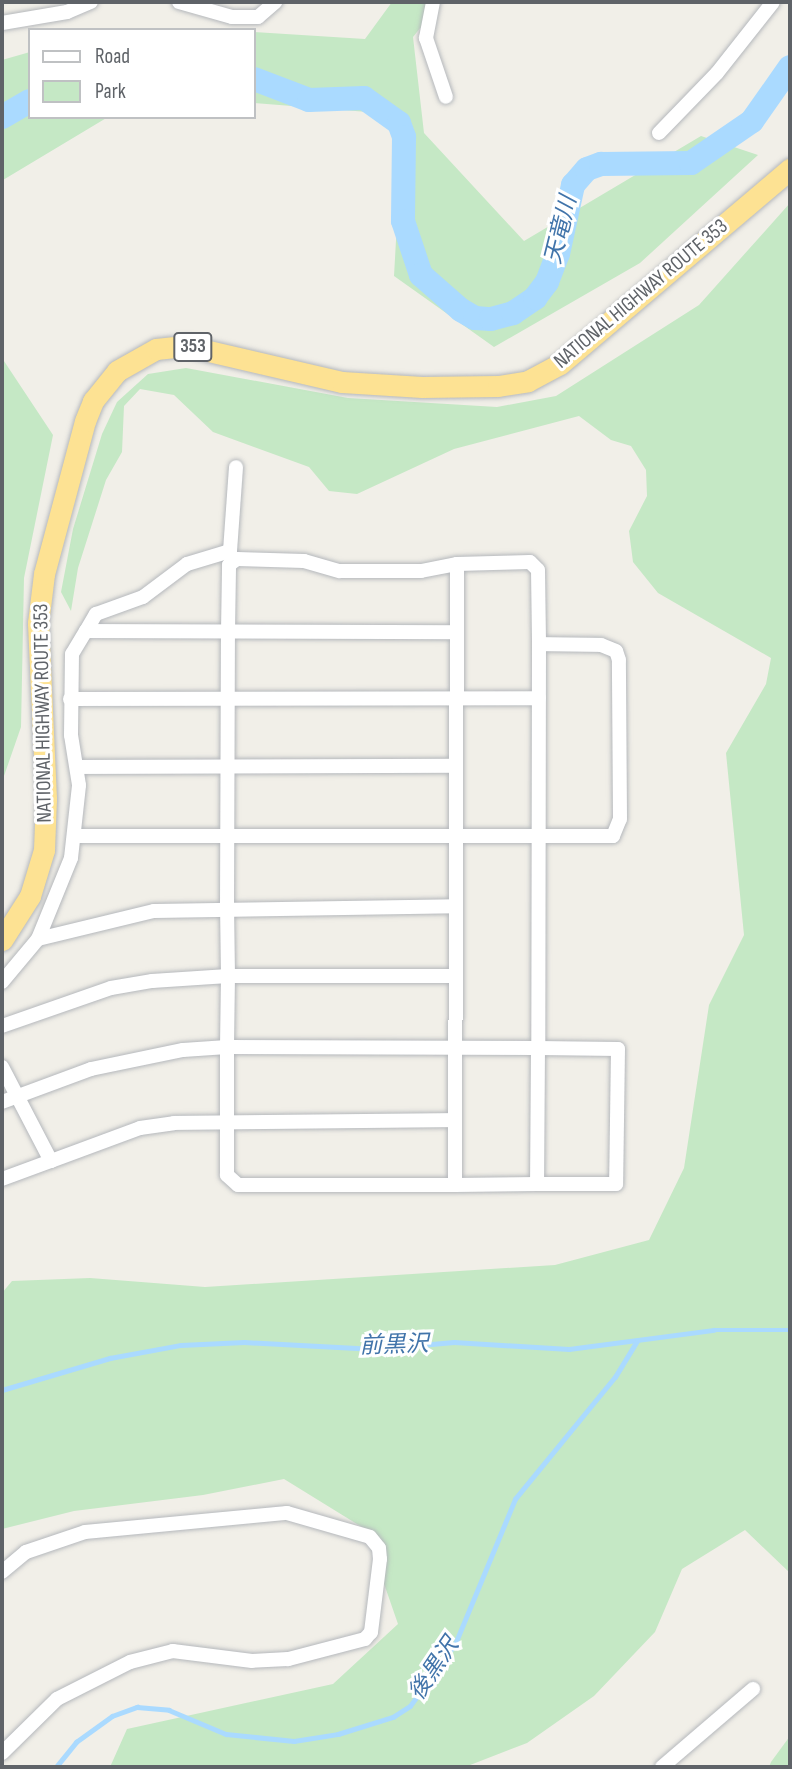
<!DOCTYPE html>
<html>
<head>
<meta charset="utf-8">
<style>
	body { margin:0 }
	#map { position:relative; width:792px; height:1769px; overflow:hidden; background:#f1efe8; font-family:"Sofia Sans Condensed","Noto Sans JP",sans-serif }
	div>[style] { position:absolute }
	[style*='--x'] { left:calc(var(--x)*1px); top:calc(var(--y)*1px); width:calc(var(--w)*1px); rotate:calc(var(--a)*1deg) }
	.green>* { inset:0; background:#c5e8c5 }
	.stream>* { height:4.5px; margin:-2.25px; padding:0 2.25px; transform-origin:2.25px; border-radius:2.25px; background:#aadaff }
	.river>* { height:24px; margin:-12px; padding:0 12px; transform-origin:12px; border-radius:12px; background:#aadaff }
	.roads { filter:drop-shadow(0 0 2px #b5b8bc) drop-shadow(0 0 2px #b5b8bc) }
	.minor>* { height:14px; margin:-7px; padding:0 7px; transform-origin:7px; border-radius:7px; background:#fff }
	.highway>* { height:21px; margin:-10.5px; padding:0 10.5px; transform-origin:10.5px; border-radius:10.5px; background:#fde293 }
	span { translate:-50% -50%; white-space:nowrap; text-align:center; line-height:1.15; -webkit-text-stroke:6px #fff; paint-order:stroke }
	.shield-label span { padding:2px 5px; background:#fff; border:2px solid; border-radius:5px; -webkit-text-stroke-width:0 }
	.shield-label { font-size:19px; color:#5f6368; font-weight:700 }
	.street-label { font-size:21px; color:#5f6368 }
	.water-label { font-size:23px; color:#4174aa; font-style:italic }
	.frame { position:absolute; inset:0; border:4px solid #5f6368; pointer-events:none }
	.legend { position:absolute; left:28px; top:28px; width:228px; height:91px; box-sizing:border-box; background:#fff; border:2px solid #bfc1c3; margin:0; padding:9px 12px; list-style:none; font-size:21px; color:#5f6368 }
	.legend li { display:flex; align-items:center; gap:14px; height:35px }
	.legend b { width:35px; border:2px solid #bfc1c3 }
</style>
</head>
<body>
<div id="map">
	<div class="green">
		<i style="clip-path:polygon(392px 2px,441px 2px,413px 37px,424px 133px,524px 241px,701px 136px,758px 155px,640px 263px,494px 347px,394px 276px,400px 169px,393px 114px,254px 103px,254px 32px,365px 39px)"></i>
		<i style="clip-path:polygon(30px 52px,30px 117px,108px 117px,3px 180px,2px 187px,2px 60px)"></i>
		<i style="clip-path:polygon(790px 203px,790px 1573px,745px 1530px,682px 1569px,655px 1632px,594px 1696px,527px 1743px,465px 1767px,110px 1767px,127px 1729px,333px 1684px,398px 1624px,365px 1529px,284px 1479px,203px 1495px,74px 1511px,2px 1529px,2px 1293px,12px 1281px,90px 1278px,205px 1287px,555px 1265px,649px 1240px,684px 1168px,709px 1005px,744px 935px,726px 753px,766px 684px,771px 658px,658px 593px,633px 562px,629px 531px,647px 496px,646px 470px,631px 446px,611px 440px,579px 416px,454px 449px,357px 494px,329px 491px,309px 467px,213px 432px,174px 395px,140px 389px,124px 406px,122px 452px,106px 480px,78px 568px,71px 611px,61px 592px,73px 529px,102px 434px,117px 402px,148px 374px,186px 368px,348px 398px,497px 407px,556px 396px,699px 305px)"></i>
		<i style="clip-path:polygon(2px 358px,53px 435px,24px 578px,21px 727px,4px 776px)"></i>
		<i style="clip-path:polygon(790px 1736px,790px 1767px,769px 1767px,771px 1762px)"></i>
	</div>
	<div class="stream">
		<i style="--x:2;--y:1390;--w:113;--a:-16.5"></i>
		<i style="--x:110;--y:1358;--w:72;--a:-10.4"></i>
		<i style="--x:181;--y:1345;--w:63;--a:-2.7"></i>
		<i style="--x:244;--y:1342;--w:131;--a:3.1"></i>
		<i style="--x:375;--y:1349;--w:79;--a:-5.1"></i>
		<i style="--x:454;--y:1342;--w:115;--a:3.5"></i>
		<i style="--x:569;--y:1349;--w:146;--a:-7.5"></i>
		<i style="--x:714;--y:1330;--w:76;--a:0"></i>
		<i style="--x:56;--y:1767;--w:32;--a:-51"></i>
		<i style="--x:76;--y:1742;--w:44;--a:-35.8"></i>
		<i style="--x:112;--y:1716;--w:27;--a:-20"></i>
		<i style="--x:137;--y:1707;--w:32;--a:5"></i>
		<i style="--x:169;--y:1710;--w:62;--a:22.8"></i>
		<i style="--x:226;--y:1734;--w:68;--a:5.9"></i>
		<i style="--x:294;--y:1741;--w:45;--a:-9"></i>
		<i style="--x:338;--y:1734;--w:58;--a:-17.2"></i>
		<i style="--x:393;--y:1717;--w:20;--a:-33"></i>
		<i style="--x:410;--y:1706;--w:77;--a:-54"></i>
		<i style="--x:455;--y:1644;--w:157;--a:-67.5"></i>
		<i style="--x:515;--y:1499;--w:158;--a:-50.7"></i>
		<i style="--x:615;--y:1377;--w:42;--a:-58.6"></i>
	</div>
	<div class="river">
		<i style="--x:254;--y:79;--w:59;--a:20.9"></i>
		<i style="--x:309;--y:100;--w:55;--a:-2.1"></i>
		<i style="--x:364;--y:98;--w:43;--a:35.5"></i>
		<i style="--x:399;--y:123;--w:15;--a:70"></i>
		<i style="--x:404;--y:137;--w:84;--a:90.7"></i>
		<i style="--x:403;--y:221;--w:57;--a:71.6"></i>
		<i style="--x:421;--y:275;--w:53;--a:41.2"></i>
		<i style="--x:461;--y:310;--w:16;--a:30"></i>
		<i style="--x:475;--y:318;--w:16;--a:4"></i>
		<i style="--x:491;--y:319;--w:23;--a:-15"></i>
		<i style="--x:513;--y:313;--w:27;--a:-34"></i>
		<i style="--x:535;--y:298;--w:20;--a:-53"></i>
		<i style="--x:547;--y:282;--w:30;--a:-69"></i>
		<i style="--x:558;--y:254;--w:71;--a:-77.7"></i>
		<i style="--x:573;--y:185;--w:21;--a:-49"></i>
		<i style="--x:587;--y:169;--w:15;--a:-20"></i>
		<i style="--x:601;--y:164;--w:90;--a:-0.6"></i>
		<i style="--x:691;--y:163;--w:74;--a:-34.5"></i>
		<i style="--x:752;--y:121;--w:66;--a:-54.9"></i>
		<i style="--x:2;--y:117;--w:32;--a:-30"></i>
	</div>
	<div class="roads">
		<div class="minor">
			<i style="--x:179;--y:2;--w:55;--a:15.8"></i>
			<i style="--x:232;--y:17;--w:26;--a:0"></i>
			<i style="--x:258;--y:17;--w:23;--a:-41"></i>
			<i style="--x:433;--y:2;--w:37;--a:101"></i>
			<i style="--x:426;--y:38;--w:62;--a:71.3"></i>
			<i style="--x:2;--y:23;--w:66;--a:-9.6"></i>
			<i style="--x:67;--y:12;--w:26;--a:-23"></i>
			<i style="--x:659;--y:133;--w:83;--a:-46"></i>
			<i style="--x:717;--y:73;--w:90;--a:-51.7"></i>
			<i style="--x:86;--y:631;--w:20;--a:-60"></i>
			<i style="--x:96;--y:614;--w:50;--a:-19.9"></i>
			<i style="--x:143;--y:597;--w:55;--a:-36.9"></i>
			<i style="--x:187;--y:564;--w:45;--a:-16.8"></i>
			<i style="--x:230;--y:551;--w:84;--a:-85.9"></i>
			<i style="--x:70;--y:699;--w:469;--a:-0.1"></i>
			<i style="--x:77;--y:767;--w:379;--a:-0.2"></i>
			<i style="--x:77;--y:836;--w:536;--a:0"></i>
			<i style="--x:613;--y:836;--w:18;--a:-68"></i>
			<i style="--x:620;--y:819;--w:159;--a:-90.4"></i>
			<i style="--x:619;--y:660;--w:9;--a:-108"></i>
			<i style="--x:616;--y:651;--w:16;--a:-158"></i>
			<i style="--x:601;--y:645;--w:62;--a:-179.1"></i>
			<i style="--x:38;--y:939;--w:119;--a:-13.6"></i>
			<i style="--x:154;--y:911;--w:302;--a:-0.9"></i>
			<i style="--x:2;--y:982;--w:56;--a:-50.1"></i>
			<i style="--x:38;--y:939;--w:87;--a:-67.8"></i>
			<i style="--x:71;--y:858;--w:73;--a:-83.7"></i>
			<i style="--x:79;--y:785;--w:51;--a:-99.1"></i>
			<i style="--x:71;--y:735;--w:81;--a:-89.3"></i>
			<i style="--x:72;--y:654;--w:27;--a:-59"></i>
			<i style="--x:86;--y:631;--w:371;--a:0.2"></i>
			<i style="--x:2;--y:1026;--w:115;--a:-19.2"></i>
			<i style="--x:111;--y:988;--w:42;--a:-9.7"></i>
			<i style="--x:152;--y:981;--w:76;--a:-3.8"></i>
			<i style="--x:228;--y:976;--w:227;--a:0"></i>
			<i style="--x:2;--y:1067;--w:106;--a:62.5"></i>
			<i style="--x:51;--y:1161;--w:95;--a:-20.3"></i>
			<i style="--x:140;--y:1128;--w:34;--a:-8"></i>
			<i style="--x:174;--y:1123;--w:281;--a:-0.6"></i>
			<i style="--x:2;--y:1102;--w:95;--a:-20.3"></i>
			<i style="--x:91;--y:1069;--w:94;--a:-11.7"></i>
			<i style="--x:183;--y:1050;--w:44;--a:-3.9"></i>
			<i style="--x:227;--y:1047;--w:311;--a:0.2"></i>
			<i style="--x:538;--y:1048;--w:80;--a:0.7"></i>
			<i style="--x:618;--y:1049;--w:135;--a:90.8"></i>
			<i style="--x:616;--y:1184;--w:79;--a:180"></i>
			<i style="--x:537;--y:1184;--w:82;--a:179.3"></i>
			<i style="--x:455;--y:1185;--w:217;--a:180"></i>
			<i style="--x:238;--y:1185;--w:15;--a:-138"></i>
			<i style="--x:227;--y:1175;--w:128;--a:-90"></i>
			<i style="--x:227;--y:1047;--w:71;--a:-89.2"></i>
			<i style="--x:228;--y:976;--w:69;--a:-90.8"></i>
			<i style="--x:227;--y:907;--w:275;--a:-89.8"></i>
			<i style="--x:228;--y:632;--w:67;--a:-89.1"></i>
			<i style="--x:229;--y:565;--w:10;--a:-37"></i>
			<i style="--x:237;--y:559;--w:67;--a:1.7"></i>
			<i style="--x:304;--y:561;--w:37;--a:16"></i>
			<i style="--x:340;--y:571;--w:81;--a:0"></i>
			<i style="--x:421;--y:571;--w:37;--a:-11"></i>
			<i style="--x:457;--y:564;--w:73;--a:-1.6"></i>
			<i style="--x:530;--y:562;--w:11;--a:45"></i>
			<i style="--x:538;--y:570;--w:74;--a:89.2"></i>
			<i style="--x:539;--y:644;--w:404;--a:90.1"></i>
			<i style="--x:538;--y:1048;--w:136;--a:90.4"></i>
			<i style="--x:2;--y:1179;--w:52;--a:-20.2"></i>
			<i style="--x:455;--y:1185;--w:621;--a:-89.82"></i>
			<i style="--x:2;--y:1572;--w:31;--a:-40"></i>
			<i style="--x:26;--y:1552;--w:62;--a:-18.7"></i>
			<i style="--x:85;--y:1532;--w:203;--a:-5.4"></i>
			<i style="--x:287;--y:1513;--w:86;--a:16.1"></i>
			<i style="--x:370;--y:1537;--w:14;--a:51"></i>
			<i style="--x:379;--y:1548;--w:11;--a:85"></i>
			<i style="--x:380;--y:1559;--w:74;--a:97"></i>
			<i style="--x:371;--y:1632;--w:9;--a:131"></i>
			<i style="--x:365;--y:1639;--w:80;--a:165.4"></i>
			<i style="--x:288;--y:1659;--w:36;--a:177"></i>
			<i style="--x:252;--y:1661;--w:80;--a:-172.8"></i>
			<i style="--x:173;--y:1651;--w:44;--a:165.7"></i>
			<i style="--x:130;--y:1662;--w:82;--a:153.1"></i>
			<i style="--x:57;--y:1699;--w:77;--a:135.5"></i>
			<i style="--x:662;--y:1767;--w:120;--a:-40.6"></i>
		</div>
		<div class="highway">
			<i style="--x:2;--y:940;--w:52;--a:-57.5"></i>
			<i style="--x:30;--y:896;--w:48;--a:-73.1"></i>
			<i style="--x:44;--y:850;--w:51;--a:-87.8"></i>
			<i style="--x:46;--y:799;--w:176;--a:-92.6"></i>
			<i style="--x:38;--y:623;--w:49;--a:-83"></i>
			<i style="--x:44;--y:574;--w:158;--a:-75"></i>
			<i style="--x:85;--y:421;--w:22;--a:-68"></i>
			<i style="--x:93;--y:401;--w:38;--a:-51"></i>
			<i style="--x:117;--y:371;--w:45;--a:-29.4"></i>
			<i style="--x:156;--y:349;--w:31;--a:-6"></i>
			<i style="--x:187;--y:346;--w:159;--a:13.1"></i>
			<i style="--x:342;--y:382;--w:80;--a:3.6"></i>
			<i style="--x:422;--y:387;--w:76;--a:-0.8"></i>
			<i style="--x:498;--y:386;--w:30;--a:-9"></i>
			<i style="--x:528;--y:381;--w:36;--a:-28"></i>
			<i style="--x:560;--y:364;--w:302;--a:-40.3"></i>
		</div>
	</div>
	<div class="shield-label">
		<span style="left:193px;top:347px">353</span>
	</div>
	<div class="street-label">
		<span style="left:641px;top:294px;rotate:-40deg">NATIONAL HIGHWAY ROUTE 353</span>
		<span style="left:43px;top:713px;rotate:-91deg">NATIONAL HIGHWAY ROUTE 353</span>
	</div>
	<div class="water-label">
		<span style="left:561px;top:230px;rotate:-76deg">天竜川</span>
		<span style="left:394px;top:1345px;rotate:-2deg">前黒沢</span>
		<span style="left:434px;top:1669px;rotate:-56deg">後黒沢</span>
	</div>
	<div class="frame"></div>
	<ul class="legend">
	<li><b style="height:9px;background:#fff"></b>Road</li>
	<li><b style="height:19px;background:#c5e8c5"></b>Park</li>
	</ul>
</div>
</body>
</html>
